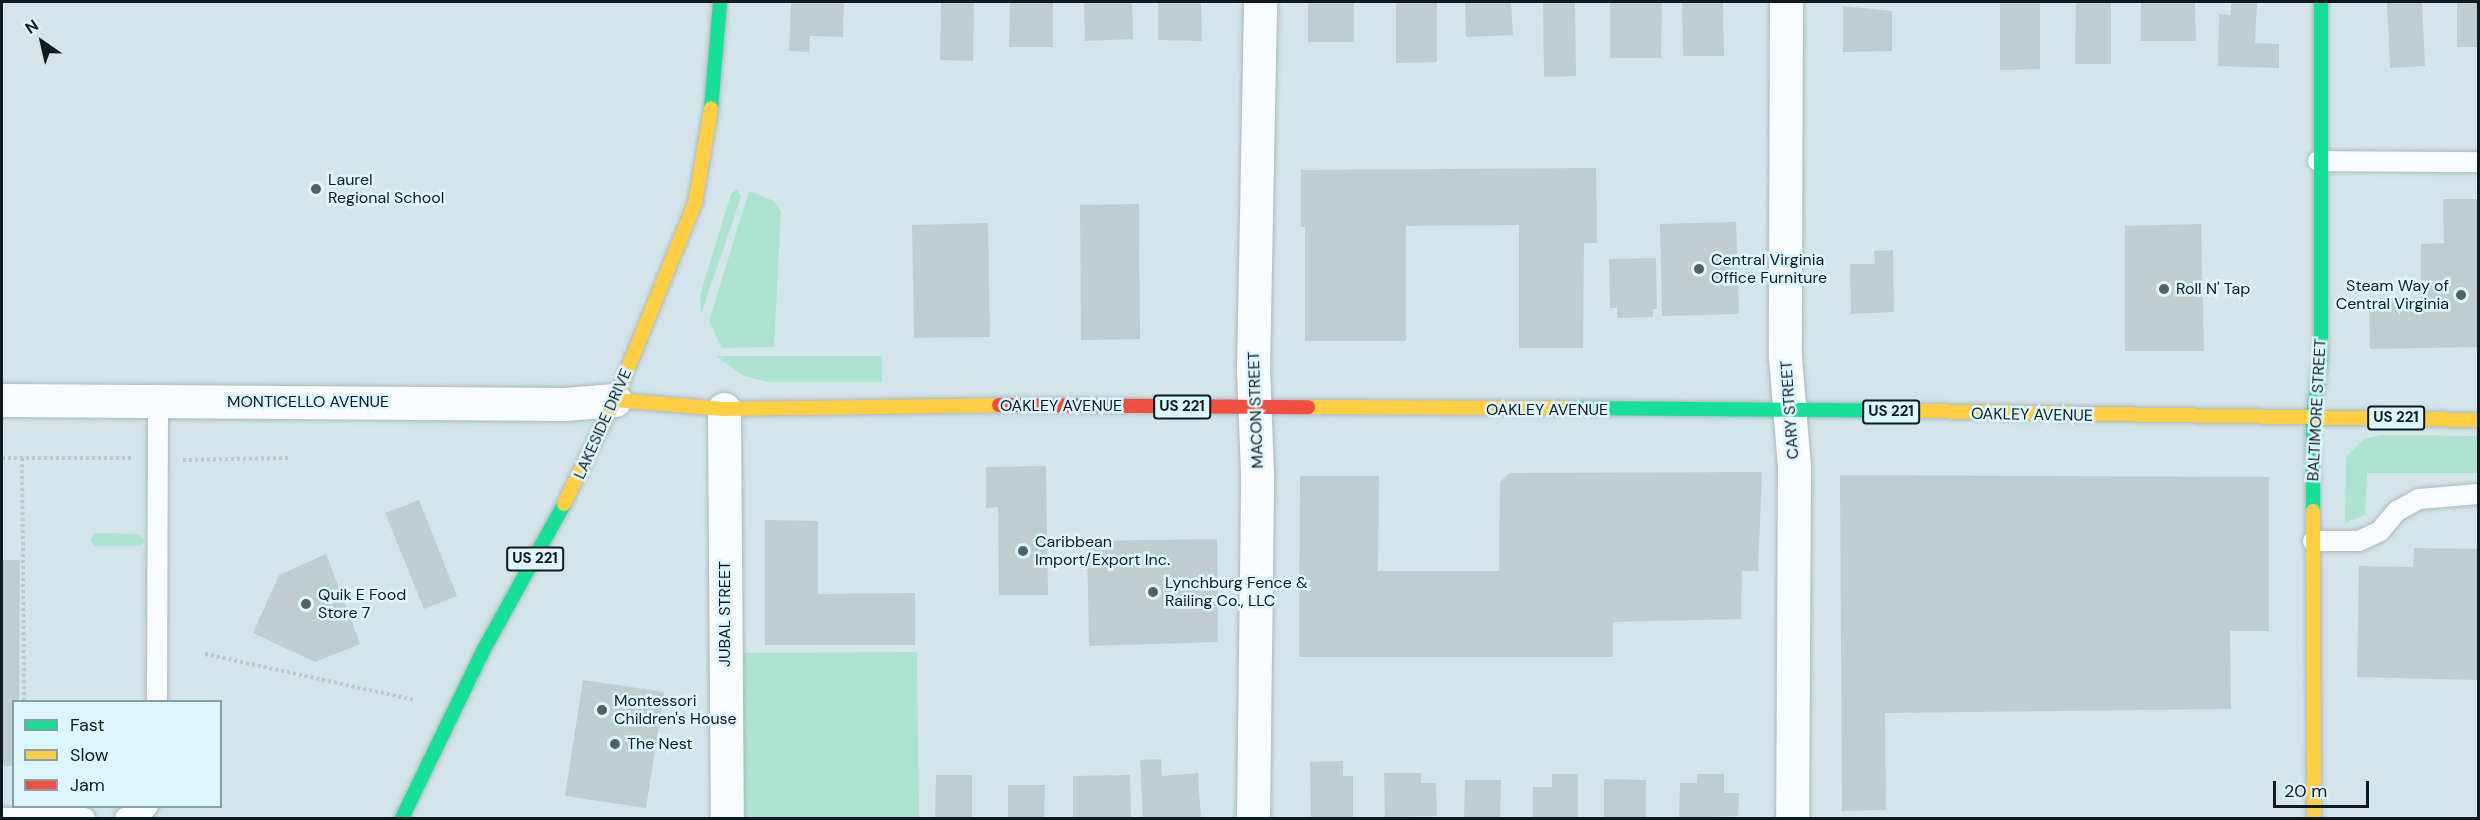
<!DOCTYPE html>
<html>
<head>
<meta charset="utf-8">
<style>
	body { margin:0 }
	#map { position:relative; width:2480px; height:820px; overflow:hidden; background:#d3e5eb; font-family:"DM Sans",sans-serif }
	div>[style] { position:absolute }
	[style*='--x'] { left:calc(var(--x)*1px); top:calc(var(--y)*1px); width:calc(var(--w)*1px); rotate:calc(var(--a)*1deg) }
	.green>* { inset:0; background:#ace4d1 }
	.building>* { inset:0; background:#becdcf }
	.path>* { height:4px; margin-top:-2px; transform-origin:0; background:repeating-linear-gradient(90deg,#c1c6c8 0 3px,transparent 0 6px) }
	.roads { filter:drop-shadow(0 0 2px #abb9be) drop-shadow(0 0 2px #abb9be) }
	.lane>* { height:20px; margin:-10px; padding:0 10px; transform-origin:10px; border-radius:10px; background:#f8fbfc }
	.street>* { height:33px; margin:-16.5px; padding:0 16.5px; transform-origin:16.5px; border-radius:16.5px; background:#f8fbfc }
	.fast>* { height:14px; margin:-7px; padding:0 7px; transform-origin:7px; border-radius:7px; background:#16e098 }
	.slow>* { height:14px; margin:-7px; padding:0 7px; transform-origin:7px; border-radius:7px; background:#ffcf43 }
	.jam>* { height:14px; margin:-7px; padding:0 7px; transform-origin:7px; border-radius:7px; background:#f24e42 }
	.dots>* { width:16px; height:16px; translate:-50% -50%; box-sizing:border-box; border:3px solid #dbf6ff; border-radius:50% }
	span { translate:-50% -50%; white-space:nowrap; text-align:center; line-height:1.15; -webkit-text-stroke:5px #dbf6ff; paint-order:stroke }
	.shield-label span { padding:2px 4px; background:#dbf6ff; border:2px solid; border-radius:4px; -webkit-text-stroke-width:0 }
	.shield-label { font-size:15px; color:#0e1a1e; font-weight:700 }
	.poi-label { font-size:16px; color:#0e1a1e }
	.left { translate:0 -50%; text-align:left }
	.right { translate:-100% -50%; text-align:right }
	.street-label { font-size:16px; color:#0e1a1e }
	.frame { position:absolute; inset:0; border:3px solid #0e1a1e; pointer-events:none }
	.legend { position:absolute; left:12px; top:700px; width:210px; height:108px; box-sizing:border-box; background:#dbf6ff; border:2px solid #899ea5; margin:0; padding:8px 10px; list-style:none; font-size:18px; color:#0e1a1e }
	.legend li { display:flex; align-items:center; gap:12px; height:30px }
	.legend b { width:30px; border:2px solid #899ea5 }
	.north { position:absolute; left:12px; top:12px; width:60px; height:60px; -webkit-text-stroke:4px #dbf6ff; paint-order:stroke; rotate:326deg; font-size:16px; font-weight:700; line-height:24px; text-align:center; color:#0e1a1e }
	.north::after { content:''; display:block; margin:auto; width:21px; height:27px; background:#0e1a1e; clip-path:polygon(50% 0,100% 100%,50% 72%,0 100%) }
	.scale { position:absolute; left:2273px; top:781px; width:96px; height:27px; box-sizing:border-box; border:3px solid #0e1a1e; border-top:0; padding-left:8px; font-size:18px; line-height:21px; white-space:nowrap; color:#0e1a1e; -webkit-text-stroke:4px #dbf6ff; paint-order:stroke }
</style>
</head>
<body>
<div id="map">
	<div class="green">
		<i style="clip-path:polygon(737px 189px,741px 197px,701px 314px,700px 295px,731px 194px)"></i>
		<i style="clip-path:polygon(749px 191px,774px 201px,781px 212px,774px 347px,722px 348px,709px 321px)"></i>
		<i style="clip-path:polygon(717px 356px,882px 356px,882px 382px,768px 382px,743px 376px)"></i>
		<i style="clip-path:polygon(2382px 435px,2478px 436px,2478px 473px,2367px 473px,2365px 515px,2345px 523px,2346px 457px,2364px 439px)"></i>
		<i style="clip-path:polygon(95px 533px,138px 534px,145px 541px,140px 546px,95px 546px,90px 540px)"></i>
		<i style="clip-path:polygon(917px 652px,919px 818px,738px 818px,739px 653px)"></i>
	</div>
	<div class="building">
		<i style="clip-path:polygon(791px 2px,844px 2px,843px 37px,810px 36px,809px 52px,789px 51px)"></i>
		<i style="clip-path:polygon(941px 2px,974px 2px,973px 61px,940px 60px)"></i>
		<i style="clip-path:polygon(1010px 2px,1053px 2px,1053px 47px,1009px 47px)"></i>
		<i style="clip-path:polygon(1084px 2px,1132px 2px,1133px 39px,1085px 41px)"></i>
		<i style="clip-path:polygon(1158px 2px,1201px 2px,1202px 41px,1158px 40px)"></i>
		<i style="clip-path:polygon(1308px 2px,1354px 2px,1354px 42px,1308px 42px)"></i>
		<i style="clip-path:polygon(1396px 2px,1437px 2px,1437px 62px,1396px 63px)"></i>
		<i style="clip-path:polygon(1465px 2px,1511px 2px,1513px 35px,1466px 37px)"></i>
		<i style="clip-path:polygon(1543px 2px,1575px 2px,1576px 76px,1544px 77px)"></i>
		<i style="clip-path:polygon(1610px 2px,1662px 2px,1661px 58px,1610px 58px)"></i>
		<i style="clip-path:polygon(1682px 2px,1723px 2px,1724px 56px,1683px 56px)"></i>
		<i style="clip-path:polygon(2000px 2px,2040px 2px,2040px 69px,2000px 70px)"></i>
		<i style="clip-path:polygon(2076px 2px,2111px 2px,2111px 64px,2075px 64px)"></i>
		<i style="clip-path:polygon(2141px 2px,2195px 2px,2196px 41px,2141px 41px)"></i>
		<i style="clip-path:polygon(2231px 2px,2257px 2px,2255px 43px,2279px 44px,2279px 68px,2218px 66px,2219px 14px,2231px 15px)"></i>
		<i style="clip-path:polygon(2387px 2px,2422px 2px,2425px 66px,2390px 68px)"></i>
		<i style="clip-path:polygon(2457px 2px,2478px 2px,2478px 47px,2457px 47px)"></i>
		<i style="clip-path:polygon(1843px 6px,1892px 11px,1892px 51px,1843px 52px)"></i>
		<i style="clip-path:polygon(1596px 168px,1597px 243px,1584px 243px,1583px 348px,1519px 348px,1519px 225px,1406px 226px,1406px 341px,1305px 341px,1305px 227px,1301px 227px,1301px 170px)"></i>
		<i style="clip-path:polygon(2443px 199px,2478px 199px,2478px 347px,2370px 349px,2369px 298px,2421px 298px,2421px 244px,2444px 243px)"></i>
		<i style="clip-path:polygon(1139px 204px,1140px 339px,1081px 340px,1080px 205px)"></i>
		<i style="clip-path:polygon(1736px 222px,1739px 314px,1662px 316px,1660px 224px)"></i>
		<i style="clip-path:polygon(988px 223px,990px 337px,914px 338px,912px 225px)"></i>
		<i style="clip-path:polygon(2201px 224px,2204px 351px,2125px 351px,2125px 226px)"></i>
		<i style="clip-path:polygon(1893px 250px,1894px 312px,1851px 314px,1850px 264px,1875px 264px,1874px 251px)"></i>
		<i style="clip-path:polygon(1656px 258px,1657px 309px,1653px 309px,1653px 317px,1617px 318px,1617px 308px,1610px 308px,1609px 259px)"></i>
		<i style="clip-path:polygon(1046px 466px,1048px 595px,999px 595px,998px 507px,986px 508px,986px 467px)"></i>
		<i style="clip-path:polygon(1762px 472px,1758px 571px,1742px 571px,1741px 619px,1613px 622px,1613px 657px,1299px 657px,1300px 476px,1379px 476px,1378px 571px,1499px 571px,1500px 482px,1510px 473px)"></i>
		<i style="clip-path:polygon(1840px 475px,2269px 477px,2269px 631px,2230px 631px,2231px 709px,1885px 713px,1886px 810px,1842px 811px)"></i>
		<i style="clip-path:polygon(419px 500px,457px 596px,424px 609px,385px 513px)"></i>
		<i style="clip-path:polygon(765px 520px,818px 521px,818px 594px,915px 593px,915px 645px,765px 645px)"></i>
		<i style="clip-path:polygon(1217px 539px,1218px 642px,1089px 646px,1087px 541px)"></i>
		<i style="clip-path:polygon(2414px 548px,2478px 549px,2478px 680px,2357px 677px,2359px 566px,2413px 567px)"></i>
		<i style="clip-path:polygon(326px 554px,360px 644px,315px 662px,253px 633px,279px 575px)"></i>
		<i style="clip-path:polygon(2px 560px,20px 560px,19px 702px,14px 702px,14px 766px,2px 766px)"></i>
		<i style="clip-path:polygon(583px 680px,664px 692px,646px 808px,565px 796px)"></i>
		<i style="clip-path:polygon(1161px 759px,1162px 776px,1198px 773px,1201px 818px,1143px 818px,1140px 760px)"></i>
		<i style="clip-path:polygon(1343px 761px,1343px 776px,1353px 776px,1353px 818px,1311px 818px,1310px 762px)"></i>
		<i style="clip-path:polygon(1384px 773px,1421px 773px,1421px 783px,1436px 783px,1437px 816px,1385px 817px)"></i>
		<i style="clip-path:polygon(1552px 774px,1578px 774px,1578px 818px,1533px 818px,1533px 787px,1552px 787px)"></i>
		<i style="clip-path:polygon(1697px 774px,1724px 774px,1724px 793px,1739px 793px,1738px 816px,1679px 818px,1680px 783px,1697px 783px)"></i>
		<i style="clip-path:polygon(936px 775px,972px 775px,972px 818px,935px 818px)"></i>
		<i style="clip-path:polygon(1130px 775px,1131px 818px,1073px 818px,1073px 776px)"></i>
		<i style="clip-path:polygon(1604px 779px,1646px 780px,1646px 818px,1604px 818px)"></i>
		<i style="clip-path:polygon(1465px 780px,1501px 780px,1500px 818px,1464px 818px)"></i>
		<i style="clip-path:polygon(1008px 785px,1045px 785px,1044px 818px,1008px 818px)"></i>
	</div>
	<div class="path">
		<i style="--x:2;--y:458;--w:130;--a:0"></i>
		<i style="--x:22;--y:458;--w:244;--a:89.5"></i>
		<i style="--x:183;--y:460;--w:106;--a:-1.1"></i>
		<i style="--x:205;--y:654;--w:215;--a:12.4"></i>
	</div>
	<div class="roads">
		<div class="lane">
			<i style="--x:2318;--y:161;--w:160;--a:0.4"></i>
			<i style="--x:2313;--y:541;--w:46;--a:0"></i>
			<i style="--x:2359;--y:541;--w:23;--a:-25"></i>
			<i style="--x:2380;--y:531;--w:26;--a:-50"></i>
			<i style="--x:2397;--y:511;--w:25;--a:-29"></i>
			<i style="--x:2419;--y:499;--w:59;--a:-4.8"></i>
			<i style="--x:157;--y:702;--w:301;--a:-89.8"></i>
			<i style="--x:2;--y:818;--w:83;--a:0"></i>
			<i style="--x:125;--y:818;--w:16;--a:-14"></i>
			<i style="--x:141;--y:814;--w:11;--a:-49"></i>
		</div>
		<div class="street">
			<i style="--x:1786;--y:2;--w:355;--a:90.2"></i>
			<i style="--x:1785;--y:357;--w:109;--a:85.3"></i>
			<i style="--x:1794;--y:466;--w:352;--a:90.3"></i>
			<i style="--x:2;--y:400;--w:562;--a:0.41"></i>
			<i style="--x:564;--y:404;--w:51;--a:-4.5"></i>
			<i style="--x:724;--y:409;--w:409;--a:89.6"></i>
			<i style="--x:1253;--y:818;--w:345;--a:-89.3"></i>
			<i style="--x:1257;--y:473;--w:102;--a:-92.2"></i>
			<i style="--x:1253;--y:371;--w:369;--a:-88.9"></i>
		</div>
		<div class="fast">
			<i style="--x:711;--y:108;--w:106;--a:-85.1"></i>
			<i style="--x:1572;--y:408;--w:344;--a:0.5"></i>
			<i style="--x:2313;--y:511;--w:95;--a:-90"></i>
			<i style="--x:2313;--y:416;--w:59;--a:-82.1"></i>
			<i style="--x:2321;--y:358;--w:356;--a:-90"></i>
			<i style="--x:402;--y:818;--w:186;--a:-64.1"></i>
			<i style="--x:483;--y:651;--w:168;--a:-61.1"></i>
		</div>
		<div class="slow">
			<i style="--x:615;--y:400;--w:213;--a:-67.9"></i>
			<i style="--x:695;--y:203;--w:96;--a:-80.4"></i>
			<i style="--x:1308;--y:407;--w:264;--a:0.2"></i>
			<i style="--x:1916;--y:411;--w:562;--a:0.92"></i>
			<i style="--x:564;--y:504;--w:116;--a:-63.9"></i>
			<i style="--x:615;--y:400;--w:109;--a:4.7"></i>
			<i style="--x:724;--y:409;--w:275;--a:-0.8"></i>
			<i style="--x:2313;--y:511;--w:307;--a:89.8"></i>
		</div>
		<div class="jam">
			<i style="--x:999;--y:405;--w:309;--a:0.4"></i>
		</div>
	</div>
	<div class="dots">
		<i style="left:316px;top:189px;background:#536166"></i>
		<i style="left:1699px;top:269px;background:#536166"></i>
		<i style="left:2164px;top:289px;background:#536166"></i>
		<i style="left:2461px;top:295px;background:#536166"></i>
		<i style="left:1023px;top:551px;background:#536166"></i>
		<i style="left:1153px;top:592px;background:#536166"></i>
		<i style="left:306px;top:604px;background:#536166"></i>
		<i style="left:602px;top:710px;background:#536166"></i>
		<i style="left:615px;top:744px;background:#536166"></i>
	</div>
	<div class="shield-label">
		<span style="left:1182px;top:407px">US 221</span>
		<span style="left:1891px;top:412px">US 221</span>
		<span style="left:2396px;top:418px">US 221</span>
		<span style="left:535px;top:559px">US 221</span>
	</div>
	<div class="poi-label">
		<span class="left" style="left:328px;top:189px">Laurel<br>Regional School</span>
		<span class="left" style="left:1711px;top:269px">Central Virginia<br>Office Furniture</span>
		<span class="right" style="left:2449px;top:295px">Steam Way of<br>Central Virginia</span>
		<span class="left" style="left:2176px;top:289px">Roll N' Tap</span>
		<span class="left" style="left:1035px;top:551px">Caribbean<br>Import/Export Inc.</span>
		<span class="left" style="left:1165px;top:592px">Lynchburg Fence &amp;<br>Railing Co., LLC</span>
		<span class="left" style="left:318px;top:604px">Quik E Food<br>Store 7</span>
		<span class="left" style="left:614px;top:710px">Montessori<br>Children's House</span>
		<span class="left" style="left:627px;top:744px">The Nest</span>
	</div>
	<div class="street-label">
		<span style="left:308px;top:402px">MONTICELLO AVENUE</span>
		<span style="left:1061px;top:406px">OAKLEY AVENUE</span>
		<span style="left:1256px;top:410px;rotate:-92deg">MACON STREET</span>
		<span style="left:1547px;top:410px">OAKLEY AVENUE</span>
		<span style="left:1790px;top:410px;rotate:-94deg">CARY STREET</span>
		<span style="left:2317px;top:410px;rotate:-87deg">BALTIMORE STREET</span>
		<span style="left:2032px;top:415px;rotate:1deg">OAKLEY AVENUE</span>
		<span style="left:603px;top:424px;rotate:-66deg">LAKESIDE DRIVE</span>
		<span style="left:725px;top:614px;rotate:-90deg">JUBAL STREET</span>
	</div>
	<div class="frame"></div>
	<ul class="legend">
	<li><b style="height:8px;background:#16e098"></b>Fast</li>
	<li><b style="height:8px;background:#ffcf43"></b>Slow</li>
	<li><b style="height:8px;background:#f24e42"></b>Jam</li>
	</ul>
	<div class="north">N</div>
	<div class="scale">20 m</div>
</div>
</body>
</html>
